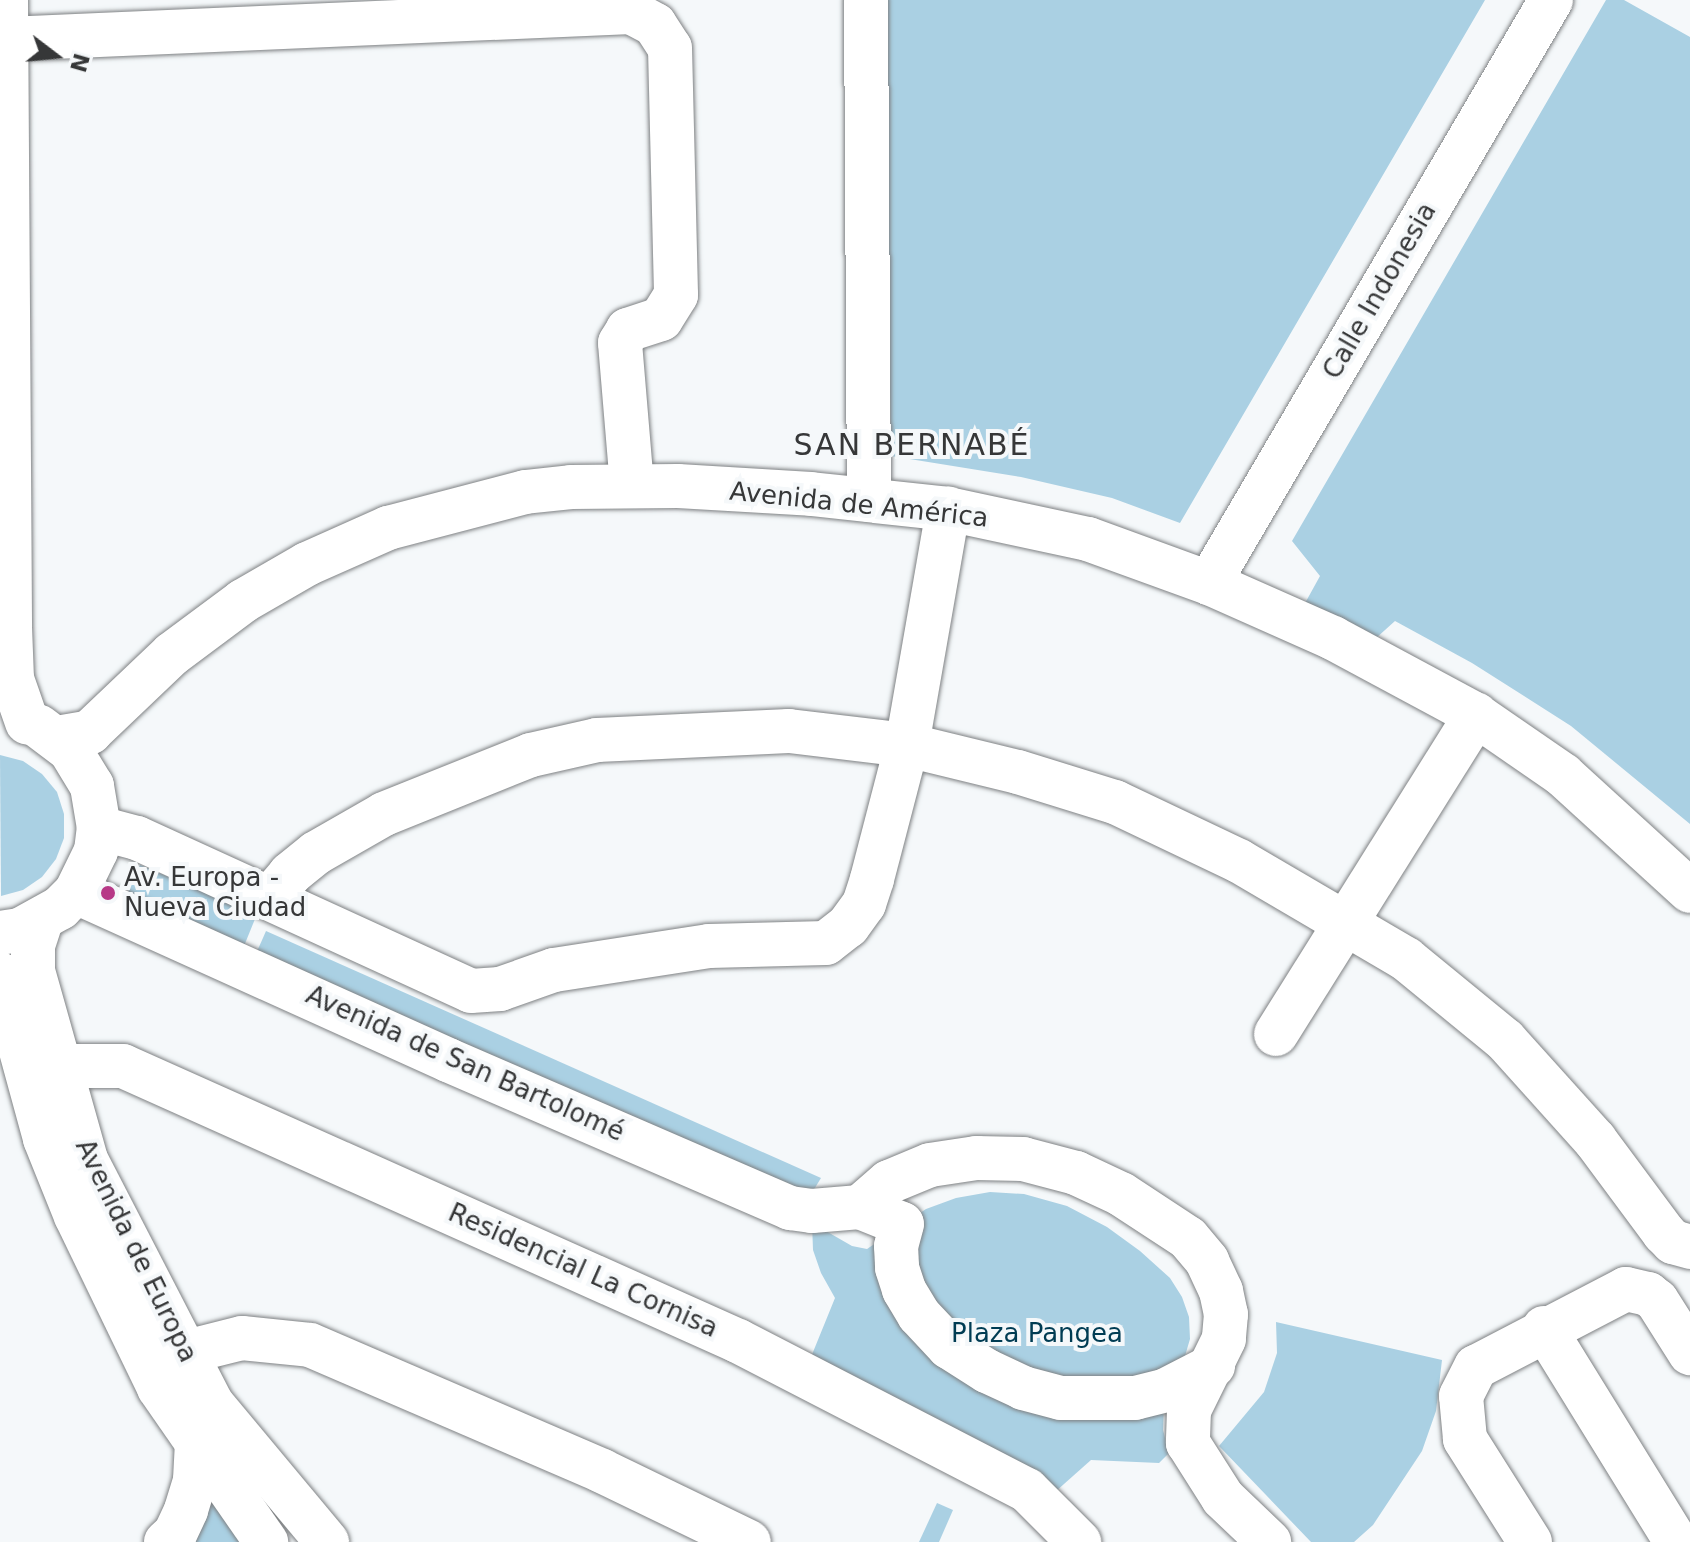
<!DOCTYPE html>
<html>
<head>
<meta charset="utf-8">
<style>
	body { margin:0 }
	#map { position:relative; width:1690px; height:1542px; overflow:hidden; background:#f5f8fa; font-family:"DejaVu Sans",sans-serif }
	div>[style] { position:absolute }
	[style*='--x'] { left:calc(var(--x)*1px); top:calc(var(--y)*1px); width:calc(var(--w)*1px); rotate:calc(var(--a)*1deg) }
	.green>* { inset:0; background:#aad0e3 }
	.roads { filter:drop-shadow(0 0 2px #7e8183) drop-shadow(0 0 2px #7e8183) }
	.minor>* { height:44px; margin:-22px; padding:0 22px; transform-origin:22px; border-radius:22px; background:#fff }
	.dots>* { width:22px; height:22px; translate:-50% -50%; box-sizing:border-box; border:4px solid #f5f8fa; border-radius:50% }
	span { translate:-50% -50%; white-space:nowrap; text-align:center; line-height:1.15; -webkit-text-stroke:8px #f5f8fa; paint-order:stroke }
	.street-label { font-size:26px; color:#363738 }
	.poi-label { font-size:26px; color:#363738 }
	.left { translate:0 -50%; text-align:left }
	.park-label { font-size:26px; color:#003c53 }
	.quarter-label { font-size:30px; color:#363738; letter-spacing:2px }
	.north { position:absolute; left:16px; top:16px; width:80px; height:80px; -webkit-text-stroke:6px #f5f8fa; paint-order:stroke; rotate:106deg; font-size:22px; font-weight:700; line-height:32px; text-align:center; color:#363738 }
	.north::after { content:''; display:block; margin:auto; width:28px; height:36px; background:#363738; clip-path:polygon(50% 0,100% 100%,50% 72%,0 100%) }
</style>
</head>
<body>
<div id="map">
	<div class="green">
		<i style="clip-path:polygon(884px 0,1485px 0,1180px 523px,1112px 498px,1021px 477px,891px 456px)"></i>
		<i style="clip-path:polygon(1606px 0,1624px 0,1690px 37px,1690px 824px,1571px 726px,1472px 663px,1395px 621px,1375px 639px,1304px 605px,1320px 576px,1292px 541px)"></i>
		<i style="clip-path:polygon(0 755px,23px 761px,42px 774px,57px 792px,64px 814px,64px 838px,56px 859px,42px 877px,23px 890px,1px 896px)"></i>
		<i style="clip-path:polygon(140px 865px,257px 914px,242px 951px,126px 897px)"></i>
		<i style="clip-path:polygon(266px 931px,821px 1178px,810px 1196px,255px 956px)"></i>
		<i style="clip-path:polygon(990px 1192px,1024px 1194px,1067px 1206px,1107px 1227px,1140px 1251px,1170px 1278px,1182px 1297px,1189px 1317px,1190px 1339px,1180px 1373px,1164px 1406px,1163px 1430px,1169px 1453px,1159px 1463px,1091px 1460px,1055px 1492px,811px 1357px,835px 1298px,821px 1273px,813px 1250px,812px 1223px,852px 1246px,867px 1249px,926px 1209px,956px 1198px)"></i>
		<i style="clip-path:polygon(1276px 1322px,1442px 1360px,1436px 1411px,1422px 1451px,1373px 1525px,1354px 1542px,1311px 1542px,1219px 1446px,1264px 1392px,1277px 1353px)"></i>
		<i style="clip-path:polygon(207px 1496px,246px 1542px,188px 1542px)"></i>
		<i style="clip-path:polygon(937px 1503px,953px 1510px,939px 1542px,919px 1542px)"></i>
	</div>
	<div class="roads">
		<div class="minor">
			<i style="--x:6;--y:0;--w:627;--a:89.63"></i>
			<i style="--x:10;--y:627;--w:52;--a:87.8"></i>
			<i style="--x:12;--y:679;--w:46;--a:70.8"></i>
			<i style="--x:866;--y:0;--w:500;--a:89.66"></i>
			<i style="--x:7;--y:39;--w:625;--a:-2.48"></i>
			<i style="--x:631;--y:12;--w:27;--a:28"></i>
			<i style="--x:655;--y:25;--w:27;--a:57"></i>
			<i style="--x:670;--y:48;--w:247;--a:88.6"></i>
			<i style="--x:676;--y:295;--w:28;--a:122"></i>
			<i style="--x:661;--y:319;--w:35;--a:162"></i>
			<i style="--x:628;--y:330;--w:15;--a:122"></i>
			<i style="--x:620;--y:343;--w:143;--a:85.2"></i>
			<i style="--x:1209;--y:583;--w:676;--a:-59.6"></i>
			<i style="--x:57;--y:738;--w:34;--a:-10"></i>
			<i style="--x:90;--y:732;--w:113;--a:-43.6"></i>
			<i style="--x:172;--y:654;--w:89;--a:-36.7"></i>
			<i style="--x:243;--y:601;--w:74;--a:-30"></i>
			<i style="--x:307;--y:564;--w:89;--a:-24"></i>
			<i style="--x:388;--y:528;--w:142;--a:-14.7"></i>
			<i style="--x:525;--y:492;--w:46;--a:-6.2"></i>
			<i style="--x:571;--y:487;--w:107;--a:-0.5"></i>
			<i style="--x:678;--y:486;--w:133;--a:3.4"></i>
			<i style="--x:811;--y:494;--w:138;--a:6.2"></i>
			<i style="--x:948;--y:509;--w:143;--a:12.1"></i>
			<i style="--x:1088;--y:539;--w:129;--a:20"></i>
			<i style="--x:1209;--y:583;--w:136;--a:23.9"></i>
			<i style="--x:1333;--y:638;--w:162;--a:28.3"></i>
			<i style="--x:1476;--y:715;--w:106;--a:34.6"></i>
			<i style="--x:1563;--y:775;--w:172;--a:42.4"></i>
			<i style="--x:99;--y:828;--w:39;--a:15"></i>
			<i style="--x:137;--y:838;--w:367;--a:24.6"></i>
			<i style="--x:471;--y:991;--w:29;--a:-4"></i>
			<i style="--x:500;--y:989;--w:57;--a:-19.4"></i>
			<i style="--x:554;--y:970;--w:157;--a:-8.8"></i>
			<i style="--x:709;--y:946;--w:117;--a:-1.5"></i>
			<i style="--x:826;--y:943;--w:28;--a:-38"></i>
			<i style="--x:848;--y:926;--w:27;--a:-54"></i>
			<i style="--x:864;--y:904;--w:26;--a:-72"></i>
			<i style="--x:872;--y:879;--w:138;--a:-75.4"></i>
			<i style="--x:907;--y:745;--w:240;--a:-80.1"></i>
			<i style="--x:76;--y:892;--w:408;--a:24.3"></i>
			<i style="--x:448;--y:1060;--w:373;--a:23.4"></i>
			<i style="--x:790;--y:1208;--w:22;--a:8"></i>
			<i style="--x:812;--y:1211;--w:48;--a:-4.8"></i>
			<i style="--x:860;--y:1207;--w:45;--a:22"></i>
			<i style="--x:902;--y:1224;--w:23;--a:105"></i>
			<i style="--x:896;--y:1246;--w:22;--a:87"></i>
			<i style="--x:897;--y:1268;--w:23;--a:72"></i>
			<i style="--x:904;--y:1290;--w:29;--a:59"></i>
			<i style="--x:919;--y:1315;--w:44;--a:46.8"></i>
			<i style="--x:949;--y:1347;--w:45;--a:32.3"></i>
			<i style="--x:987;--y:1371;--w:40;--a:25"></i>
			<i style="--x:1023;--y:1388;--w:39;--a:15"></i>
			<i style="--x:1061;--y:1398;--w:74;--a:0"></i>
			<i style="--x:1135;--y:1398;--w:32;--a:-14"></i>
			<i style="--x:1166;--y:1390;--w:53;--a:-27.1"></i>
			<i style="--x:271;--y:897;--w:30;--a:-50"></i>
			<i style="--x:290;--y:874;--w:33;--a:-39"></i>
			<i style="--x:316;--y:853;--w:78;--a:-29.8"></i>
			<i style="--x:384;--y:814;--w:158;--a:-21.9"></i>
			<i style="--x:531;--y:755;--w:68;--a:-12.8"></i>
			<i style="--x:597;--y:740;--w:192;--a:-2.7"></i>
			<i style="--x:789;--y:731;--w:119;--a:6.8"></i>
			<i style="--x:907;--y:745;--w:114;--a:13.7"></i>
			<i style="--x:1018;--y:772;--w:102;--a:17.2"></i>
			<i style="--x:1115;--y:802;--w:137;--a:25.4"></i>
			<i style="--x:1239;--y:861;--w:194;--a:30.4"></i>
			<i style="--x:1406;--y:959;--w:128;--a:39.3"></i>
			<i style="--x:1505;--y:1040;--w:135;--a:48"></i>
			<i style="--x:1595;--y:1140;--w:116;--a:53.4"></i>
			<i style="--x:1664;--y:1233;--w:13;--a:45"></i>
			<i style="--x:1673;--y:1242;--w:18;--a:16"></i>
			<i style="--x:41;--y:921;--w:25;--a:108"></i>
			<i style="--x:33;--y:945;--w:26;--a:90"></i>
			<i style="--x:33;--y:971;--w:196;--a:74.3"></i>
			<i style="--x:86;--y:1160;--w:275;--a:62.7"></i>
			<i style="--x:212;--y:1404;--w:180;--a:50.2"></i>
			<i style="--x:0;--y:933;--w:20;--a:-9"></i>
			<i style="--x:20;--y:930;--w:46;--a:-28.8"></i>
			<i style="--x:60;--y:908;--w:23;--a:-45"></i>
			<i style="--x:76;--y:892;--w:46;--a:-64"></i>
			<i style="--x:96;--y:851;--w:23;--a:-83"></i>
			<i style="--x:99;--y:828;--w:43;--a:-99.5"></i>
			<i style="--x:92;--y:786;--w:42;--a:-121.4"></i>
			<i style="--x:70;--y:750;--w:39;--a:-143"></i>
			<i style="--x:0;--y:974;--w:171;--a:74.7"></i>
			<i style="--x:45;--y:1139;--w:83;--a:68.1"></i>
			<i style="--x:76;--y:1216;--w:191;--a:64.2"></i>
			<i style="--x:159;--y:1388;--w:188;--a:55.2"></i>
			<i style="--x:1276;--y:1034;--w:377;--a:-57.9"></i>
			<i style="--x:58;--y:1066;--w:65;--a:0"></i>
			<i style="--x:123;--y:1066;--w:674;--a:24.09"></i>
			<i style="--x:738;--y:1341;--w:325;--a:27.3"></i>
			<i style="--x:1027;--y:1490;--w:74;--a:45"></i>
			<i style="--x:860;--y:1207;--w:38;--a:-41"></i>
			<i style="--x:889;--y:1182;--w:44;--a:-22.5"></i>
			<i style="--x:930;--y:1165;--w:47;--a:-8.7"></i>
			<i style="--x:976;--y:1158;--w:47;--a:1.2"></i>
			<i style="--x:1023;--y:1159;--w:55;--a:14.8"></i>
			<i style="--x:1076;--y:1173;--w:50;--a:25"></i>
			<i style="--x:1121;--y:1194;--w:80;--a:33.3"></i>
			<i style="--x:1188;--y:1238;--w:30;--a:50"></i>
			<i style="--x:1207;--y:1261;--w:33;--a:65"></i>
			<i style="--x:1221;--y:1291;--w:24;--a:78"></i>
			<i style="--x:1226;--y:1314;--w:25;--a:95"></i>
			<i style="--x:1224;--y:1339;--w:79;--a:116.2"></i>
			<i style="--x:1189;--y:1410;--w:33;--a:92"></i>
			<i style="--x:1188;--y:1443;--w:65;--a:57.5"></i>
			<i style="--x:1223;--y:1498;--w:64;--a:43.7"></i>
			<i style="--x:1544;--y:1328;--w:251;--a:58.3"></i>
			<i style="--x:186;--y:1352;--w:58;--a:-14"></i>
			<i style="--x:242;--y:1338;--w:68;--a:5.9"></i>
			<i style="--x:310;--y:1345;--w:318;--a:23.3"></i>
			<i style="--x:602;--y:1471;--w:163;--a:25.8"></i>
			<i style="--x:166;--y:1542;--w:12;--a:-42"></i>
			<i style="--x:175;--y:1534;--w:26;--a:-65"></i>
			<i style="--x:186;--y:1510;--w:31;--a:-73"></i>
			<i style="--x:195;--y:1480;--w:33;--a:-87"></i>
			<i style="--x:1530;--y:1542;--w:122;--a:-122.3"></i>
			<i style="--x:1465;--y:1439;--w:43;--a:-95.3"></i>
			<i style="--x:1461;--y:1396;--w:33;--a:-63"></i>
			<i style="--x:1476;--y:1367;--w:169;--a:-27.5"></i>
			<i style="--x:1626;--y:1289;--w:23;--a:13"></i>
			<i style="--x:1648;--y:1294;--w:11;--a:38"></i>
			<i style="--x:1657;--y:1301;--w:62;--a:57.6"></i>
		</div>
	</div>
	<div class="dots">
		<i style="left:108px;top:893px;background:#b73987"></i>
	</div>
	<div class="street-label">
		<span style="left:1380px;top:291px;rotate:-60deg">Calle Indonesia</span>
		<span style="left:859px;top:505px;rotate:6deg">Avenida de América</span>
		<span style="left:465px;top:1064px;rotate:24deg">Avenida de San Bartolomé</span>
		<span style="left:136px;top:1251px;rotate:64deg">Avenida de Europa</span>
		<span style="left:583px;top:1271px;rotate:24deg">Residencial La Cornisa</span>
	</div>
	<div class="poi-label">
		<span class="left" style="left:124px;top:893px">Av. Europa -<br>Nueva Ciudad</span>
	</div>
	<div class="park-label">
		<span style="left:1037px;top:1334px">Plaza Pangea</span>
	</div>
	<div class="quarter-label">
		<span style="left:912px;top:445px">SAN BERNABÉ</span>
	</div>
	<div class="north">N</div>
</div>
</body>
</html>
